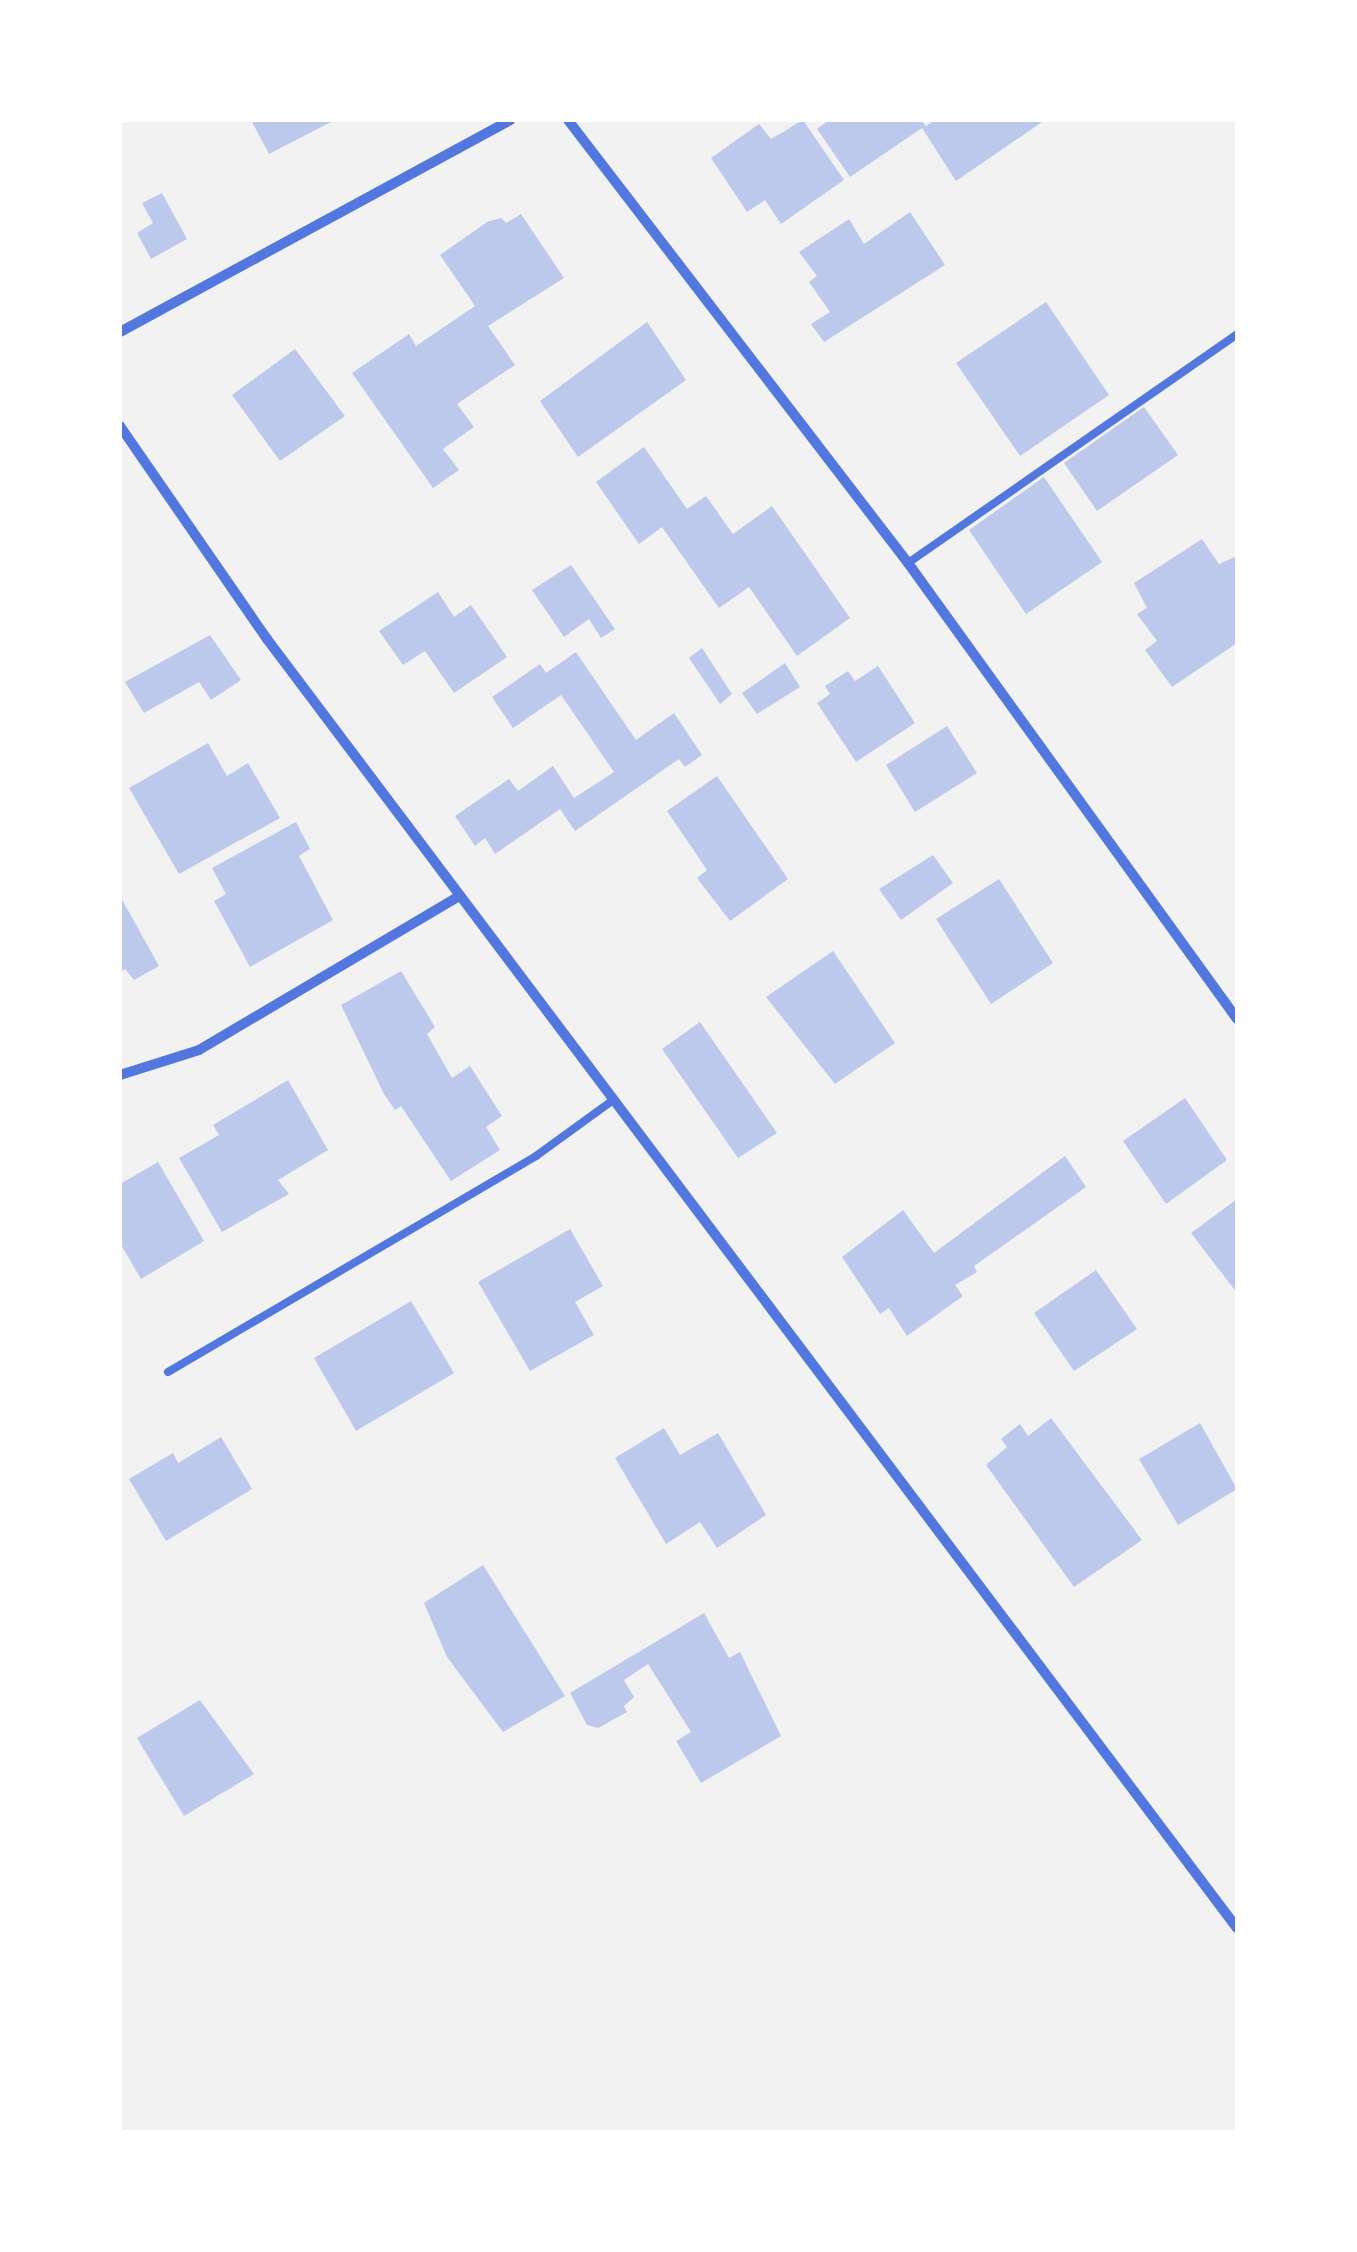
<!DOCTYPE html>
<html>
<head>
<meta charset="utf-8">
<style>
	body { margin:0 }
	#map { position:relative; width:1357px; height:2252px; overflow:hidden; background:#f2f2f2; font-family:"Noto Serif",serif }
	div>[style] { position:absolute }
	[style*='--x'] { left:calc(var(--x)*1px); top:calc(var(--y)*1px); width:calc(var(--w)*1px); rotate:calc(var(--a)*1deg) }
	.building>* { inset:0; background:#bdc9ec }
	.service>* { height:8px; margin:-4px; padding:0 4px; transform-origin:4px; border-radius:4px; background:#5277de }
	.minor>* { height:10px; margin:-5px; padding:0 5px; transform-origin:5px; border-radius:5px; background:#5277de }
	span { translate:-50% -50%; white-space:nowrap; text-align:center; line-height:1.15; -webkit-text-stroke:10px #fff; paint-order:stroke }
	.frame { position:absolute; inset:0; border:122px solid #fff; pointer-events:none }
</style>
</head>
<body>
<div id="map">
	<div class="building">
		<i style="clip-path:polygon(251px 120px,335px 120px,269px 154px)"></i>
		<i style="clip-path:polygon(803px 120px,844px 180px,781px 224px,765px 200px,747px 212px,711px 158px,759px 124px,771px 139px)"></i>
		<i style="clip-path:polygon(829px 120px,921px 120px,926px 126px,935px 120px,1045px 120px,956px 181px,922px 128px,850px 177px,817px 129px)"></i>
		<i style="clip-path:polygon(162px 193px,187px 239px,151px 259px,137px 233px,153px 223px,142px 203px)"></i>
		<i style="clip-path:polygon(910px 212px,945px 265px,824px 342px,811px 324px,830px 312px,809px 282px,817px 276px,799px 252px,849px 219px,864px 244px)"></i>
		<i style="clip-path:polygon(521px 214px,564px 278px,488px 326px,515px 365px,457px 404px,474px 427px,443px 449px,459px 470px,433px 488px,352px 373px,409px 334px,416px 346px,475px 306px,440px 255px,487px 222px,501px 218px,506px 223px)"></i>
		<i style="clip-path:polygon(1046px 302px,1109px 395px,1020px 456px,956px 363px)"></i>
		<i style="clip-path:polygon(647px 322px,686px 380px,578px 457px,540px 401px)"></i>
		<i style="clip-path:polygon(295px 349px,345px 416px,280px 461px,232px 395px)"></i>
		<i style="clip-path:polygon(1144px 407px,1178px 455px,1097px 511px,1064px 463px)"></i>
		<i style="clip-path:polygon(644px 447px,687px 509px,706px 496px,733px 534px,772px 506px,850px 618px,797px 656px,749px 587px,719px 608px,662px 527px,639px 544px,596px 482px)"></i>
		<i style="clip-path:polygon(1044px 477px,1102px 562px,1026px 614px,969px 530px)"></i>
		<i style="clip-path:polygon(1202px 539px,1219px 564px,1237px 556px,1237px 643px,1172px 687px,1145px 650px,1157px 641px,1137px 614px,1147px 608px,1134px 583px)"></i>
		<i style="clip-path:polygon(571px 565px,615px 629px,601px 638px,589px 619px,564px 637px,532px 590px)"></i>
		<i style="clip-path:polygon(438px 592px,454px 617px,471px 605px,507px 657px,454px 693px,425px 651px,403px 665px,379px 631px)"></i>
		<i style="clip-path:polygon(210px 635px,241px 680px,211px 700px,199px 682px,144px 713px,125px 682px)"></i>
		<i style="clip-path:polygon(702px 648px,732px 694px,720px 704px,689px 658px)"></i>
		<i style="clip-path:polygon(576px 652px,636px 740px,674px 713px,702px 755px,685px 767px,679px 759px,575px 831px,560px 809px,495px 854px,485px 838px,475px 846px,455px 816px,509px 779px,518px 791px,553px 766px,574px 798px,614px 772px,561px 695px,513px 728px,492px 697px,540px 664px,546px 673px)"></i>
		<i style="clip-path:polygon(785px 663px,800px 687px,757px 714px,742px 693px)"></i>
		<i style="clip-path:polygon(878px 666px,915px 723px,856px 762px,817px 703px,830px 694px,825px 686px,848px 671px,855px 681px)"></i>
		<i style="clip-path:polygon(947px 726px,977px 773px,915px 812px,886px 765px)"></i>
		<i style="clip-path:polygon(208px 743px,227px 776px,248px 763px,280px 818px,179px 874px,129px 788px)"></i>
		<i style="clip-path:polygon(717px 776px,788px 879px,730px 921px,697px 878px,707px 870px,667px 811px)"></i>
		<i style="clip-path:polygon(296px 822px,310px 849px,299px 856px,333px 920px,250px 967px,214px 901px,226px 894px,212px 868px)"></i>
		<i style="clip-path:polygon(933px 855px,953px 883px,901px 920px,879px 889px)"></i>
		<i style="clip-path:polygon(999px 879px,1053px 963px,991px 1004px,936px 919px)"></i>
		<i style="clip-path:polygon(120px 896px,159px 966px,134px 980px,125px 969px,120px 972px)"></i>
		<i style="clip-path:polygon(833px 951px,895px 1043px,835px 1084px,766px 997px)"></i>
		<i style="clip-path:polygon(401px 971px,435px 1027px,427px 1034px,452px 1078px,470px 1066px,502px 1116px,486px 1127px,500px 1150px,451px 1181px,401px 1106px,395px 1110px,384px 1094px,341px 1005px)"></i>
		<i style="clip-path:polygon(700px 1022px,777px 1133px,738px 1158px,662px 1049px)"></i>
		<i style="clip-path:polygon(288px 1080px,328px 1150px,278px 1180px,289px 1194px,222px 1232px,179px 1158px,219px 1135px,213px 1125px)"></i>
		<i style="clip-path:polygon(1185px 1098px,1227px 1160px,1166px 1204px,1123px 1141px)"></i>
		<i style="clip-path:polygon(1065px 1156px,1086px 1187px,974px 1266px,977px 1272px,955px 1285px,963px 1296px,907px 1336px,889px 1308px,880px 1314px,842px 1257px,903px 1210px,934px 1253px)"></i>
		<i style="clip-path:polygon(158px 1162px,204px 1241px,141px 1279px,120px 1243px,120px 1184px)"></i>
		<i style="clip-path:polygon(1237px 1199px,1237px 1293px,1191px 1233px)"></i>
		<i style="clip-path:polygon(570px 1229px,603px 1286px,575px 1302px,594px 1335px,530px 1371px,478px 1282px)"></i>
		<i style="clip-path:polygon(1096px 1270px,1137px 1329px,1074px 1371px,1034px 1313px)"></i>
		<i style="clip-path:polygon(411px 1301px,454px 1373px,356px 1431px,314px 1358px)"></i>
		<i style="clip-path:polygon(1051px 1418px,1142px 1540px,1074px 1587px,986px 1465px,1007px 1447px,1001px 1439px,1020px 1424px,1028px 1436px)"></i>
		<i style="clip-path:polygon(1200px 1423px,1237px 1489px,1178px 1525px,1139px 1459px)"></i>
		<i style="clip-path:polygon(664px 1428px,680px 1455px,718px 1433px,766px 1515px,717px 1548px,700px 1522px,666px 1544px,615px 1458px)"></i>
		<i style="clip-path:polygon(221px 1437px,252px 1489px,166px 1541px,129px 1479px,173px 1453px,178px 1463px)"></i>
		<i style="clip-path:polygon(483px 1565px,565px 1696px,503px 1732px,447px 1657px,424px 1603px)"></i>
		<i style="clip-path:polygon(704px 1613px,729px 1658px,740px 1652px,781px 1736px,701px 1783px,676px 1741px,691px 1732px,648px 1664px,624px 1680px,634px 1697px,624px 1706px,627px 1712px,598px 1728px,587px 1725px,570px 1693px)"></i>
		<i style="clip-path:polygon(200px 1700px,254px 1774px,184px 1816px,137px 1738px)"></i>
	</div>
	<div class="service">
		<i style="--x:908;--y:563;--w:401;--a:-34.8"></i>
		<i style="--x:168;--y:1372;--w:427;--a:-30.4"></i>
		<i style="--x:536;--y:1156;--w:95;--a:-36"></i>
	</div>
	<div class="minor">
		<i style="--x:568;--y:120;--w:558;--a:52.49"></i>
		<i style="--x:908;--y:563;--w:562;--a:54.19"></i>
		<i style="--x:120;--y:332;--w:444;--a:-28.5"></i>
		<i style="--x:120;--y:426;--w:259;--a:55.4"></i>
		<i style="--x:267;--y:639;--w:1613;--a:53.04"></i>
		<i style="--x:120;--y:1075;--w:83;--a:-17.6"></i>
		<i style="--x:199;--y:1050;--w:302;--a:-30.6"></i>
	</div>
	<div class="frame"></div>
</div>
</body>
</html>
